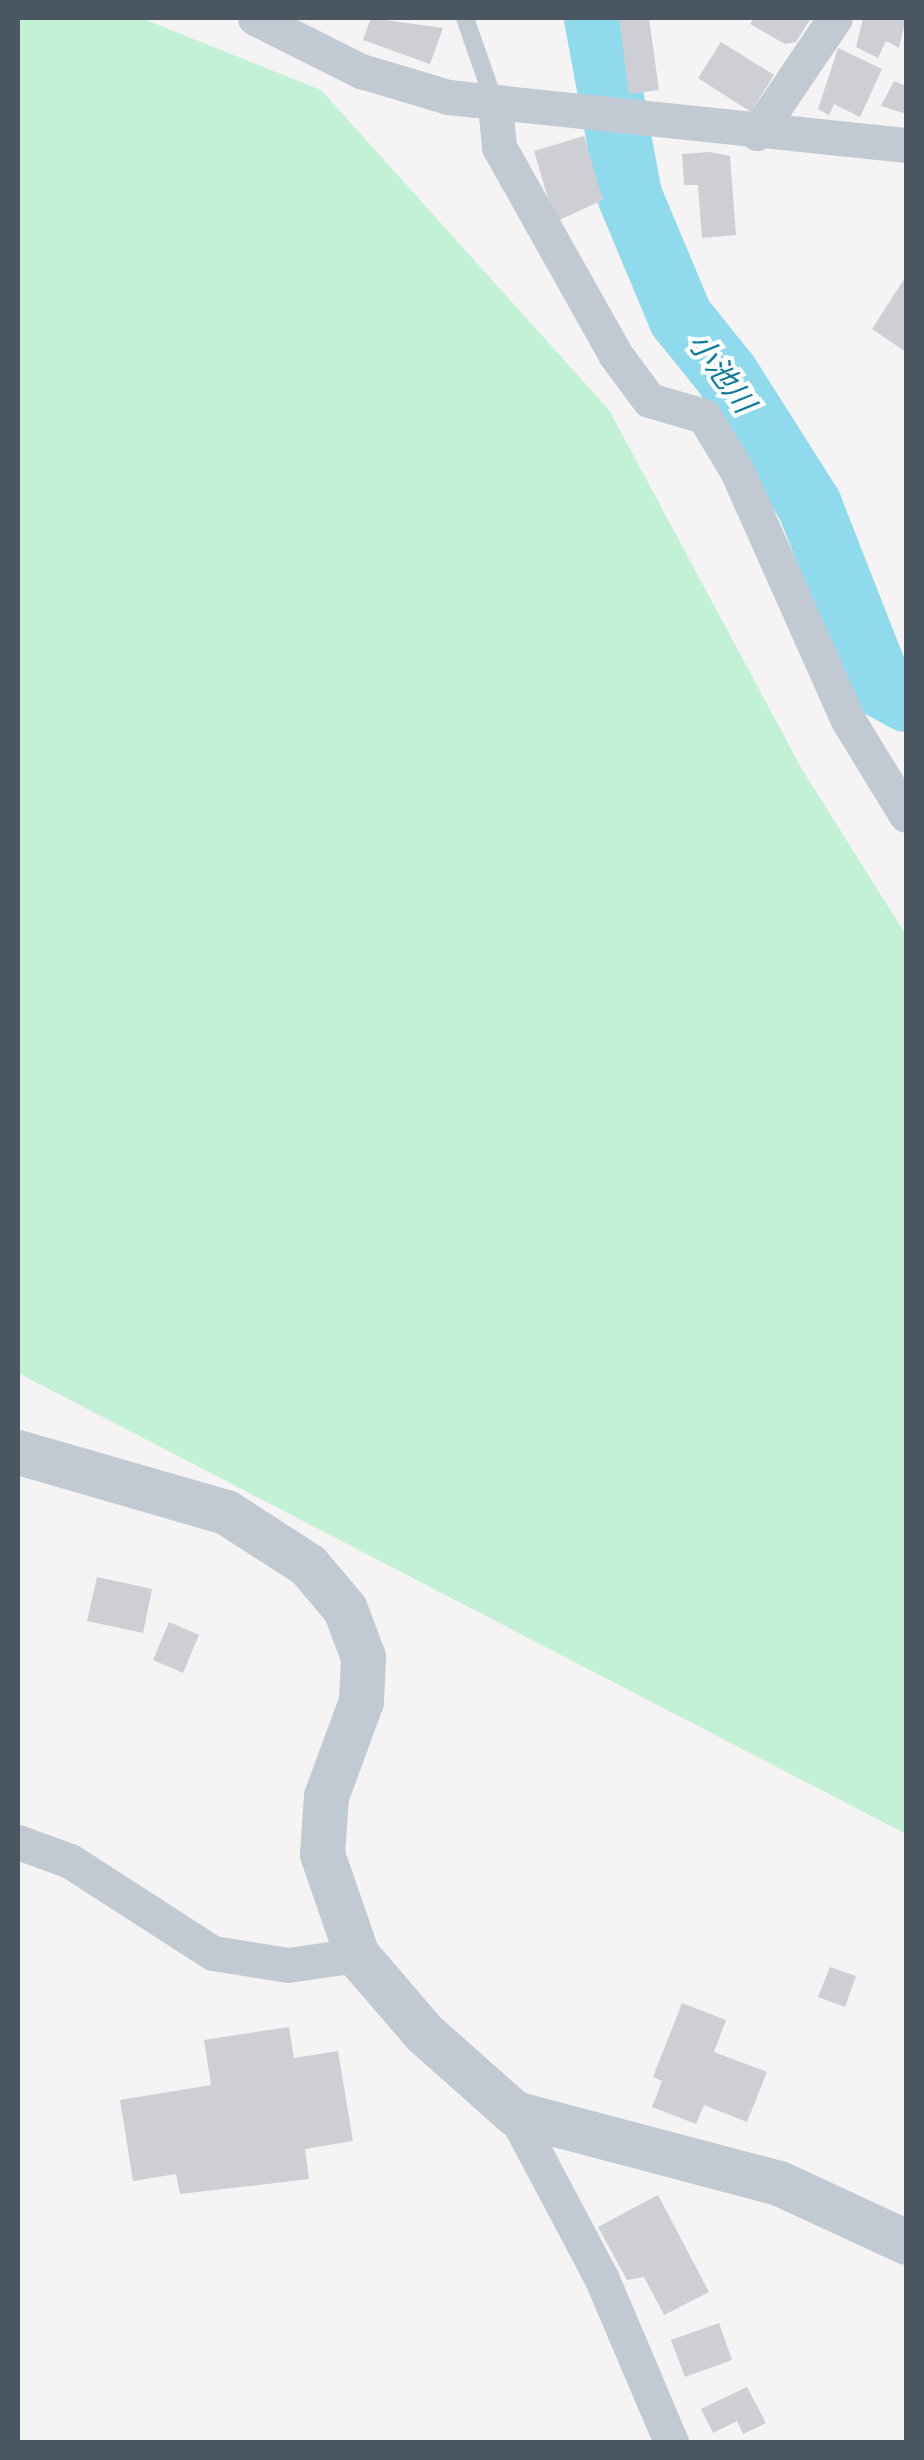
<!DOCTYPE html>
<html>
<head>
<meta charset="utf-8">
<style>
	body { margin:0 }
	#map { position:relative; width:924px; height:2460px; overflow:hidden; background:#f5f3f3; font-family:Rubik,"Noto Sans JP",sans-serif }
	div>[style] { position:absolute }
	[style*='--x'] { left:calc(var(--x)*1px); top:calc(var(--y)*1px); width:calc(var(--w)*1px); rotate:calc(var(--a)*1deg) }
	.green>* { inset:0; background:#c3f1d5 }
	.river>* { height:65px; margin:-32.5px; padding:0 32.5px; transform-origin:32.5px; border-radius:32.5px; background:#90daee }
	.building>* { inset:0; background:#cdcfd5 }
	.service>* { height:18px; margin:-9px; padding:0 9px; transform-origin:9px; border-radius:9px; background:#c1cad2 }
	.minor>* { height:35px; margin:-17.5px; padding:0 17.5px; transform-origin:17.5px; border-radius:17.5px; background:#c1cad2 }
	.tertiary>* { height:45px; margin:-22.5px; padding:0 22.5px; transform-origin:22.5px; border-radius:22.5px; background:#c1cad2 }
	span { translate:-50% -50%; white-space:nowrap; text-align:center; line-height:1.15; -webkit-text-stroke:8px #fff; paint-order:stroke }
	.water-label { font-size:30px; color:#0c7c9b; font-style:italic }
	.frame { position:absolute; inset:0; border:20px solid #4a5661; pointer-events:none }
</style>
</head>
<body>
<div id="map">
	<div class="green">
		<i style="clip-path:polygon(18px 18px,141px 18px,321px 90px,609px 410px,803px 771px,906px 935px,906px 1834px,18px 1373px)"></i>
	</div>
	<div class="river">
		<i style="--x:596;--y:18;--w:180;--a:79.4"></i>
		<i style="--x:629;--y:195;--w:132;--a:67.3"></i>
		<i style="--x:680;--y:317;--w:73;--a:51.1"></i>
		<i style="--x:726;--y:374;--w:155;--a:57.6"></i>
		<i style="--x:809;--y:505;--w:192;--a:68.6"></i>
		<i style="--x:879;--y:684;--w:31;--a:29"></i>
	</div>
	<div class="building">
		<i style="clip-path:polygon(371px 18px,443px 28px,430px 64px,363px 40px)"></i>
		<i style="clip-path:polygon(619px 18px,649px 18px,659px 90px,629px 94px)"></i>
		<i style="clip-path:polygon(754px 18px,811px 18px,796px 42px,785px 44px,750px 24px)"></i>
		<i style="clip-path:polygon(863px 18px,906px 18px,899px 48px,886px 41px,878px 58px,856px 47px)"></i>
		<i style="clip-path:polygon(721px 42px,774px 75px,751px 112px,698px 78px)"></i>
		<i style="clip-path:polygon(838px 48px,882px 69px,860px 117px,834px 104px,829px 115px,818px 109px)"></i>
		<i style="clip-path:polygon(894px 81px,906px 86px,906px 114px,881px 106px)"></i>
		<i style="clip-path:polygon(584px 136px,603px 200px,555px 222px,534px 151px)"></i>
		<i style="clip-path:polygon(710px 152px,730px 156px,736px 235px,702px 238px,698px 185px,684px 185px,682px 154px)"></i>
		<i style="clip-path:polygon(906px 276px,906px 352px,872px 329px)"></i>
		<i style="clip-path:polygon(97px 1577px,152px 1589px,143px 1633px,87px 1621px)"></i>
		<i style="clip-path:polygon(169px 1622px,199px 1635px,183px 1673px,153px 1660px)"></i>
		<i style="clip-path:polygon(830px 1967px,856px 1976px,845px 2007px,818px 1997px)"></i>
		<i style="clip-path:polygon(682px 2003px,726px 2020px,714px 2052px,767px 2072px,747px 2122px,704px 2105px,696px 2124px,652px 2107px,662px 2081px,653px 2077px)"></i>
		<i style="clip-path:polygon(289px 2027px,294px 2058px,338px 2051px,353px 2141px,305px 2149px,309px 2179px,180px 2194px,176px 2174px,133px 2181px,120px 2100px,211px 2085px,204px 2040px)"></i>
		<i style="clip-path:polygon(658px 2195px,709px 2292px,664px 2315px,644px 2277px,627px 2280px,598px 2227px)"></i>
		<i style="clip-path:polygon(719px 2323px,732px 2360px,685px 2377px,671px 2340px)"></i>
		<i style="clip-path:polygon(747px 2387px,766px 2423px,743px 2434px,737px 2421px,713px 2433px,701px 2409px)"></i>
	</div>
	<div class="service">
		<i style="--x:465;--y:18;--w:91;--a:70.8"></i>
	</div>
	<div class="minor">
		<i style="--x:255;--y:18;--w:119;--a:26.6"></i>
		<i style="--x:361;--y:71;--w:91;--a:16.6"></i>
		<i style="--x:448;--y:97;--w:461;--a:6"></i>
		<i style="--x:495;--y:104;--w:43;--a:84.7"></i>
		<i style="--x:499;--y:147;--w:237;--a:60.7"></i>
		<i style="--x:615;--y:354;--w:57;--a:53.5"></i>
		<i style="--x:649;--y:400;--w:57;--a:16.2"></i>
		<i style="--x:704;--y:416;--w:64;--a:59"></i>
		<i style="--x:737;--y:471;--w:273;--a:66"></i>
		<i style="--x:848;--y:720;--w:111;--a:58.6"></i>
		<i style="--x:757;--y:133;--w:139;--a:-55.9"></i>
		<i style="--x:18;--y:1842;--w:55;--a:20.1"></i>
		<i style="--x:70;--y:1861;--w:170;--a:32.8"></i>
		<i style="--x:213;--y:1953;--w:76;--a:9.1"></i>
		<i style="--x:288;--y:1965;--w:70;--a:-8.2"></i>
		<i style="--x:514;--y:2113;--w:186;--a:62.1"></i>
		<i style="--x:601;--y:2277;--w:179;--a:67"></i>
	</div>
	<div class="tertiary">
		<i style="--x:18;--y:1452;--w:216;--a:16.1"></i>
		<i style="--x:226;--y:1512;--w:98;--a:32.9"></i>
		<i style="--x:308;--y:1565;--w:57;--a:49.9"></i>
		<i style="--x:345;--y:1609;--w:51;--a:69.4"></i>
		<i style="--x:363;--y:1657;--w:44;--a:92.6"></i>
		<i style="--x:361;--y:1701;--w:101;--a:110.2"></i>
		<i style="--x:326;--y:1796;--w:58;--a:93.9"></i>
		<i style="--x:322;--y:1854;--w:107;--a:70.9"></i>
		<i style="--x:357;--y:1955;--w:103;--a:49.3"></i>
		<i style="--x:424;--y:2033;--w:120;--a:41.6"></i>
		<i style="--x:514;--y:2113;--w:274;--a:14.8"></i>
		<i style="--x:779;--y:2183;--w:140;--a:24.9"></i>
	</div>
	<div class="water-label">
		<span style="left:721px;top:373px;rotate:54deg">小池川</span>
	</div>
	<div class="frame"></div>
</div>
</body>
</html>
